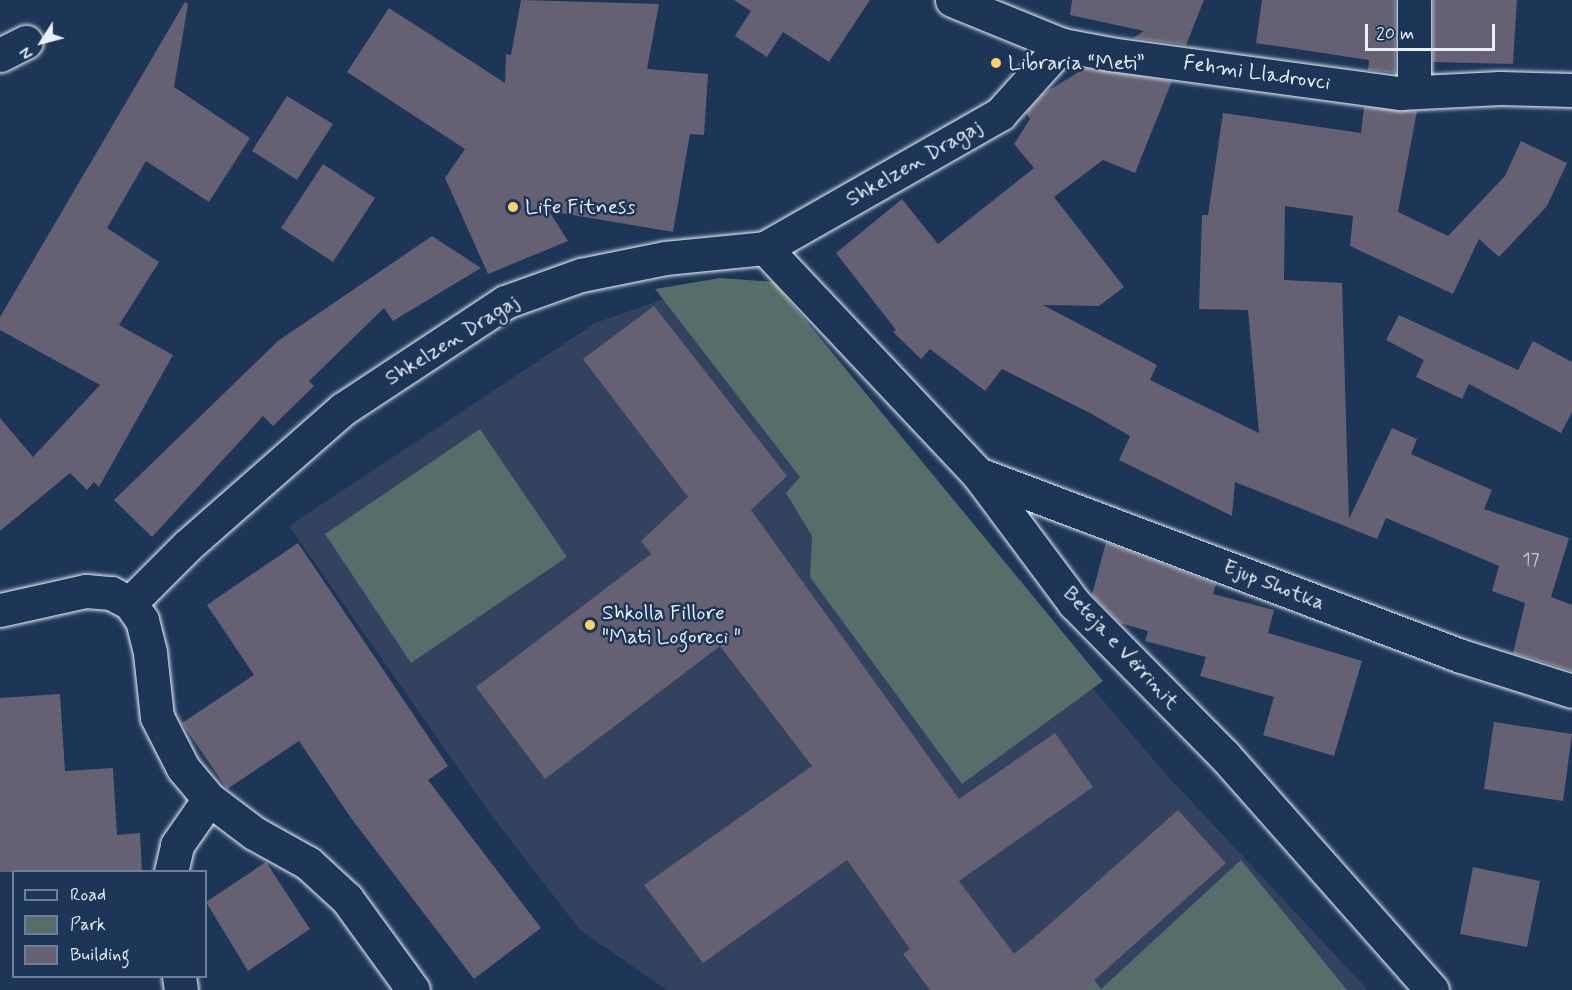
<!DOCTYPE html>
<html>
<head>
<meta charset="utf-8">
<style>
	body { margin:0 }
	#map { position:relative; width:1572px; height:990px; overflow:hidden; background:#1d3557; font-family:Mynerve,sans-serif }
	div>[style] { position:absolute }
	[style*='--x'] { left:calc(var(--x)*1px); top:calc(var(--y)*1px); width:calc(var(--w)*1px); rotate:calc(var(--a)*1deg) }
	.built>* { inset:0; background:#33425f }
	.green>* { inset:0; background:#566d69 }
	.building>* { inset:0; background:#656172 }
	.roads { filter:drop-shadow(0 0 2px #e8f1f8) drop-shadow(0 0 2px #e8f1f8) }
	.minor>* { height:33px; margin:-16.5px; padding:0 16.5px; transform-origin:16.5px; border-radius:16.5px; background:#1d3557 }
	.dots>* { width:16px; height:16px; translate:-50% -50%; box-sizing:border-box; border:3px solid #1d3557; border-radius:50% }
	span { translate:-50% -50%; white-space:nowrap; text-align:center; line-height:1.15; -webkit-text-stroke:5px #1d3557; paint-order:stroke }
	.number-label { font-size:18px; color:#c7cdd6 }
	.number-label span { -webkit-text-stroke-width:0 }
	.poi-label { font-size:21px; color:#e8f1f8 }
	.left { translate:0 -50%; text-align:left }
	.street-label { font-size:21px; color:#e8f1f8 }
	.legend { position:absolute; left:12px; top:870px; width:195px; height:108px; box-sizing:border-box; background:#1d3557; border:2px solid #6e8097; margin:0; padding:8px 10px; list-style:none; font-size:18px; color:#e8f1f8 }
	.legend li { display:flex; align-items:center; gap:12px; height:30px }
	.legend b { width:30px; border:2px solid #6e8097 }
	.north { position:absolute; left:12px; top:12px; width:60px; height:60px; -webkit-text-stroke:4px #1d3557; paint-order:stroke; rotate:234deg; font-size:16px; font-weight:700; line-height:24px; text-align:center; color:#e8f1f8 }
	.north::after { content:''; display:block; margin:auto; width:21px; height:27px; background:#e8f1f8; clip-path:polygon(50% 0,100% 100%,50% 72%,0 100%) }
	.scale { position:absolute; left:1365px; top:24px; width:130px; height:27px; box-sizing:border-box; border:3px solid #e8f1f8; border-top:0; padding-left:8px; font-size:18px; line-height:21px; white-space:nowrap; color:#e8f1f8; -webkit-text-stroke:4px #1d3557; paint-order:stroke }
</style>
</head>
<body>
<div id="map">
	<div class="built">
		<i style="clip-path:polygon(672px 296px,779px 320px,1164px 772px,1368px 990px,667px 990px,580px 930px,489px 812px,289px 526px,595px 323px)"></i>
	</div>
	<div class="green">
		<i style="clip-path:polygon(720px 278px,774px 282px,1103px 681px,962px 784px,810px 577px,812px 536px,786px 493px,800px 477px,655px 289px)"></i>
		<i style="clip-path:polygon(480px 429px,567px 557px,411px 663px,325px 534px)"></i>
		<i style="clip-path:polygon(1241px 860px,1347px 990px,1041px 990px,1014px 954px,1052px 923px,1101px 989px)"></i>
	</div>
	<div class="building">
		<i style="clip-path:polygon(521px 0,659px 4px,647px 69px,708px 74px,704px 135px,690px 134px,673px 232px,549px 211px,568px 241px,488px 274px,445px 178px,465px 149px,347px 72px,389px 8px,505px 83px,506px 54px,511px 55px)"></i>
		<i style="clip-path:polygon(734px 0,870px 0,829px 62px,783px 32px,767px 57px,735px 36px,751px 11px)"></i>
		<i style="clip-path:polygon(1072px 0,1204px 0,1186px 45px,1133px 38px,1144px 31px,1070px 15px)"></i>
		<i style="clip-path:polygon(1262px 0,1395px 0,1395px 73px,1368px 70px,1369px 60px,1256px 43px)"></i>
		<i style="clip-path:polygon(1433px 0,1517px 0,1513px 64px,1433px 62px)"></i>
		<i style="clip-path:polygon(185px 2px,188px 4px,174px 87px,250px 138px,209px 202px,146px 161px,107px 228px,159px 262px,119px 325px,173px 355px,99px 487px,94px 482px,87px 490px,70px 473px,0 531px,0 418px,33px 457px,100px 385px,0 330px,0 317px)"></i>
		<i style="clip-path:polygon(1085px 68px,1172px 81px,1135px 173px,1103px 160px,1054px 197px,1124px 287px,1099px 306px,1043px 305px,1157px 365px,1150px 380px,1259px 433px,1248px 310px,1199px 309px,1202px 215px,1208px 215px,1223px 113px,1361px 133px,1364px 107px,1417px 111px,1398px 212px,1448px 236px,1505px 176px,1521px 141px,1567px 163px,1547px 206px,1499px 257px,1479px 239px,1453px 294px,1350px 246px,1353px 216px,1285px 206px,1284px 280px,1342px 283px,1349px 519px,1392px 428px,1417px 439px,1411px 454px,1492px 490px,1484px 509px,1569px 538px,1551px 597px,1572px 605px,1572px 671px,1513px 653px,1525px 603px,1492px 591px,1499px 566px,1386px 518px,1377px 539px,1235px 482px,1232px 516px,1119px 460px,1130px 436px,1090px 413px,1002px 369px,985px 391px,930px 349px,921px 359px,893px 332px,896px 330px,836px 253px,902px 199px,938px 244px,1034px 168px,1014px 144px,1030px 119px,1026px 113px,1043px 94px)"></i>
		<i style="clip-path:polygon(287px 96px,333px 124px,297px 180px,252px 151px)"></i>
		<i style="clip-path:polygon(323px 164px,375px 198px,333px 262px,281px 228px)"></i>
		<i style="clip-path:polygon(432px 236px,481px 268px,393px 321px,384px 308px,309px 381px,314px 386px,273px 426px,263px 416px,152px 537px,114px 500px,278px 341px)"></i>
		<i style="clip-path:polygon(654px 306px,787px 476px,751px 510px,959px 799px,1055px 733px,1093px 787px,959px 881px,1015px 955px,1178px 810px,1226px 863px,1083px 990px,930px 990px,903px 954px,910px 949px,847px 860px,703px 963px,644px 885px,812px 766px,720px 646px,545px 779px,476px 687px,651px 554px,641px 541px,688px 497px,583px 359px)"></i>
		<i style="clip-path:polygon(1399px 315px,1518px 370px,1533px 341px,1572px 362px,1572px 412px,1561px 433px,1469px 384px,1462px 399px,1416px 377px,1424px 360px,1386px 340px)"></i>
		<i style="clip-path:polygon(1106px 542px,1216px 584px,1213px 594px,1274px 610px,1268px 633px,1362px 661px,1334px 756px,1263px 735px,1274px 697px,1200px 676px,1206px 657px,1145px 641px,1148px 631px,1120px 623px,1092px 595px)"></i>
		<i style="clip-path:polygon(298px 543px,448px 766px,428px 780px,541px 928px,474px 979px,351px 818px,299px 741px,227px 789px,182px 723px,254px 675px,207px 605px)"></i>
		<i style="clip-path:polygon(60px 694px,65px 771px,113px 768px,117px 835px,140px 833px,142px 872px,0 872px,0 698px)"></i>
		<i style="clip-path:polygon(1494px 722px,1572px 734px,1563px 801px,1484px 789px)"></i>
		<i style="clip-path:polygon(266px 862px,310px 929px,248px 971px,206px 902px)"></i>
		<i style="clip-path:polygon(1473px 867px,1540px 881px,1527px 947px,1460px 934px)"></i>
	</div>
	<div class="roads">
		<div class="minor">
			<i style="--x:952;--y:0;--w:119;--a:22.2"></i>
			<i style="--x:1062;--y:45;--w:49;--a:10.6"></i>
			<i style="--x:1110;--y:54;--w:293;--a:7.7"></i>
			<i style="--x:1400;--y:93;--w:100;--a:-2.9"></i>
			<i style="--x:1500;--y:88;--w:72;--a:1.6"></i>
			<i style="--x:0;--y:55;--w:29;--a:-27"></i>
			<i style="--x:1414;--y:92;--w:92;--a:-90"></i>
			<i style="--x:765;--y:248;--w:311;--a:46.7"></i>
			<i style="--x:978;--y:474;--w:161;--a:53.3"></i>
			<i style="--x:1074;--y:603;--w:214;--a:45.4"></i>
			<i style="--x:1224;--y:755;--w:314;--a:48.5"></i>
			<i style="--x:978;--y:474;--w:516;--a:20.65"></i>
			<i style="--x:1461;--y:656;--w:116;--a:17.5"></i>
			<i style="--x:130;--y:603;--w:82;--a:-45"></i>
			<i style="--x:188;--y:545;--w:206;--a:-41.3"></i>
			<i style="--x:343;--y:409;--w:194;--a:-33.4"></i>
			<i style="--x:505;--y:302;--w:81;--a:-19.6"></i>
			<i style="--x:581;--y:275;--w:86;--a:-11.4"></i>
			<i style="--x:665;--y:258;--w:100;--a:-5.7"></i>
			<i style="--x:765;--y:248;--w:271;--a:-29.7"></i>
			<i style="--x:1000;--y:114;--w:93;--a:-48.1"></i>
			<i style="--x:0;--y:610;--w:88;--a:-12.5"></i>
			<i style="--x:86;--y:591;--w:25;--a:5"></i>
			<i style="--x:111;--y:593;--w:21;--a:28"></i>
			<i style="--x:130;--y:603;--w:21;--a:55"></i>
			<i style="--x:142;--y:620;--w:34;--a:76"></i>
			<i style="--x:150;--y:653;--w:64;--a:83.8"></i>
			<i style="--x:157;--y:717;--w:57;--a:63"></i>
			<i style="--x:183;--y:768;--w:40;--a:50"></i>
			<i style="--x:209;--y:799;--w:56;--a:37.1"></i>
			<i style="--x:254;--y:833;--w:62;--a:29.1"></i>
			<i style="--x:308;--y:863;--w:53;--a:42.7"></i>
			<i style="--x:347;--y:899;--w:112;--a:54"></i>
			<i style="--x:171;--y:872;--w:28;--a:-77"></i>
			<i style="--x:177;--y:845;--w:56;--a:-55.2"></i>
			<i style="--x:179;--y:976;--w:14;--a:82"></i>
		</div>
	</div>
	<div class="dots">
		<i style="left:996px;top:63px;background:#ffd166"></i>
		<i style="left:513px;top:207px;background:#ffd166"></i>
		<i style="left:590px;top:625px;background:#ffd166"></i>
	</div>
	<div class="number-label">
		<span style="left:1531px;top:560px">17</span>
	</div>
	<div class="poi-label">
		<span class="left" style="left:1008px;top:63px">Libraria “Meti”</span>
		<span class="left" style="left:525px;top:207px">Life Fitness</span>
		<span class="left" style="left:602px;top:625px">Shkolla Fillore<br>"Mati Logoreci "</span>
	</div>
	<div class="street-label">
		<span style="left:1257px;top:73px;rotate:8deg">Fehmi Lladrovci</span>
		<span style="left:914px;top:163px;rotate:-30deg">Shkelzen Dragaj</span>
		<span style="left:452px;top:340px;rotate:-32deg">Shkelzen Dragaj</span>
		<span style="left:1274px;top:585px;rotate:21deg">Ejup Shotka</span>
		<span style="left:1121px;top:648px;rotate:47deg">Beteja e Vërrinit</span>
	</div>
	<ul class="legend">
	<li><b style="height:8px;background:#1d3557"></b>Road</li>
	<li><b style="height:16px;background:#566d69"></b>Park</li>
	<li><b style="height:16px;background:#656172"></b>Building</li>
	</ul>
	<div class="north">N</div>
	<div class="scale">20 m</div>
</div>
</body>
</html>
